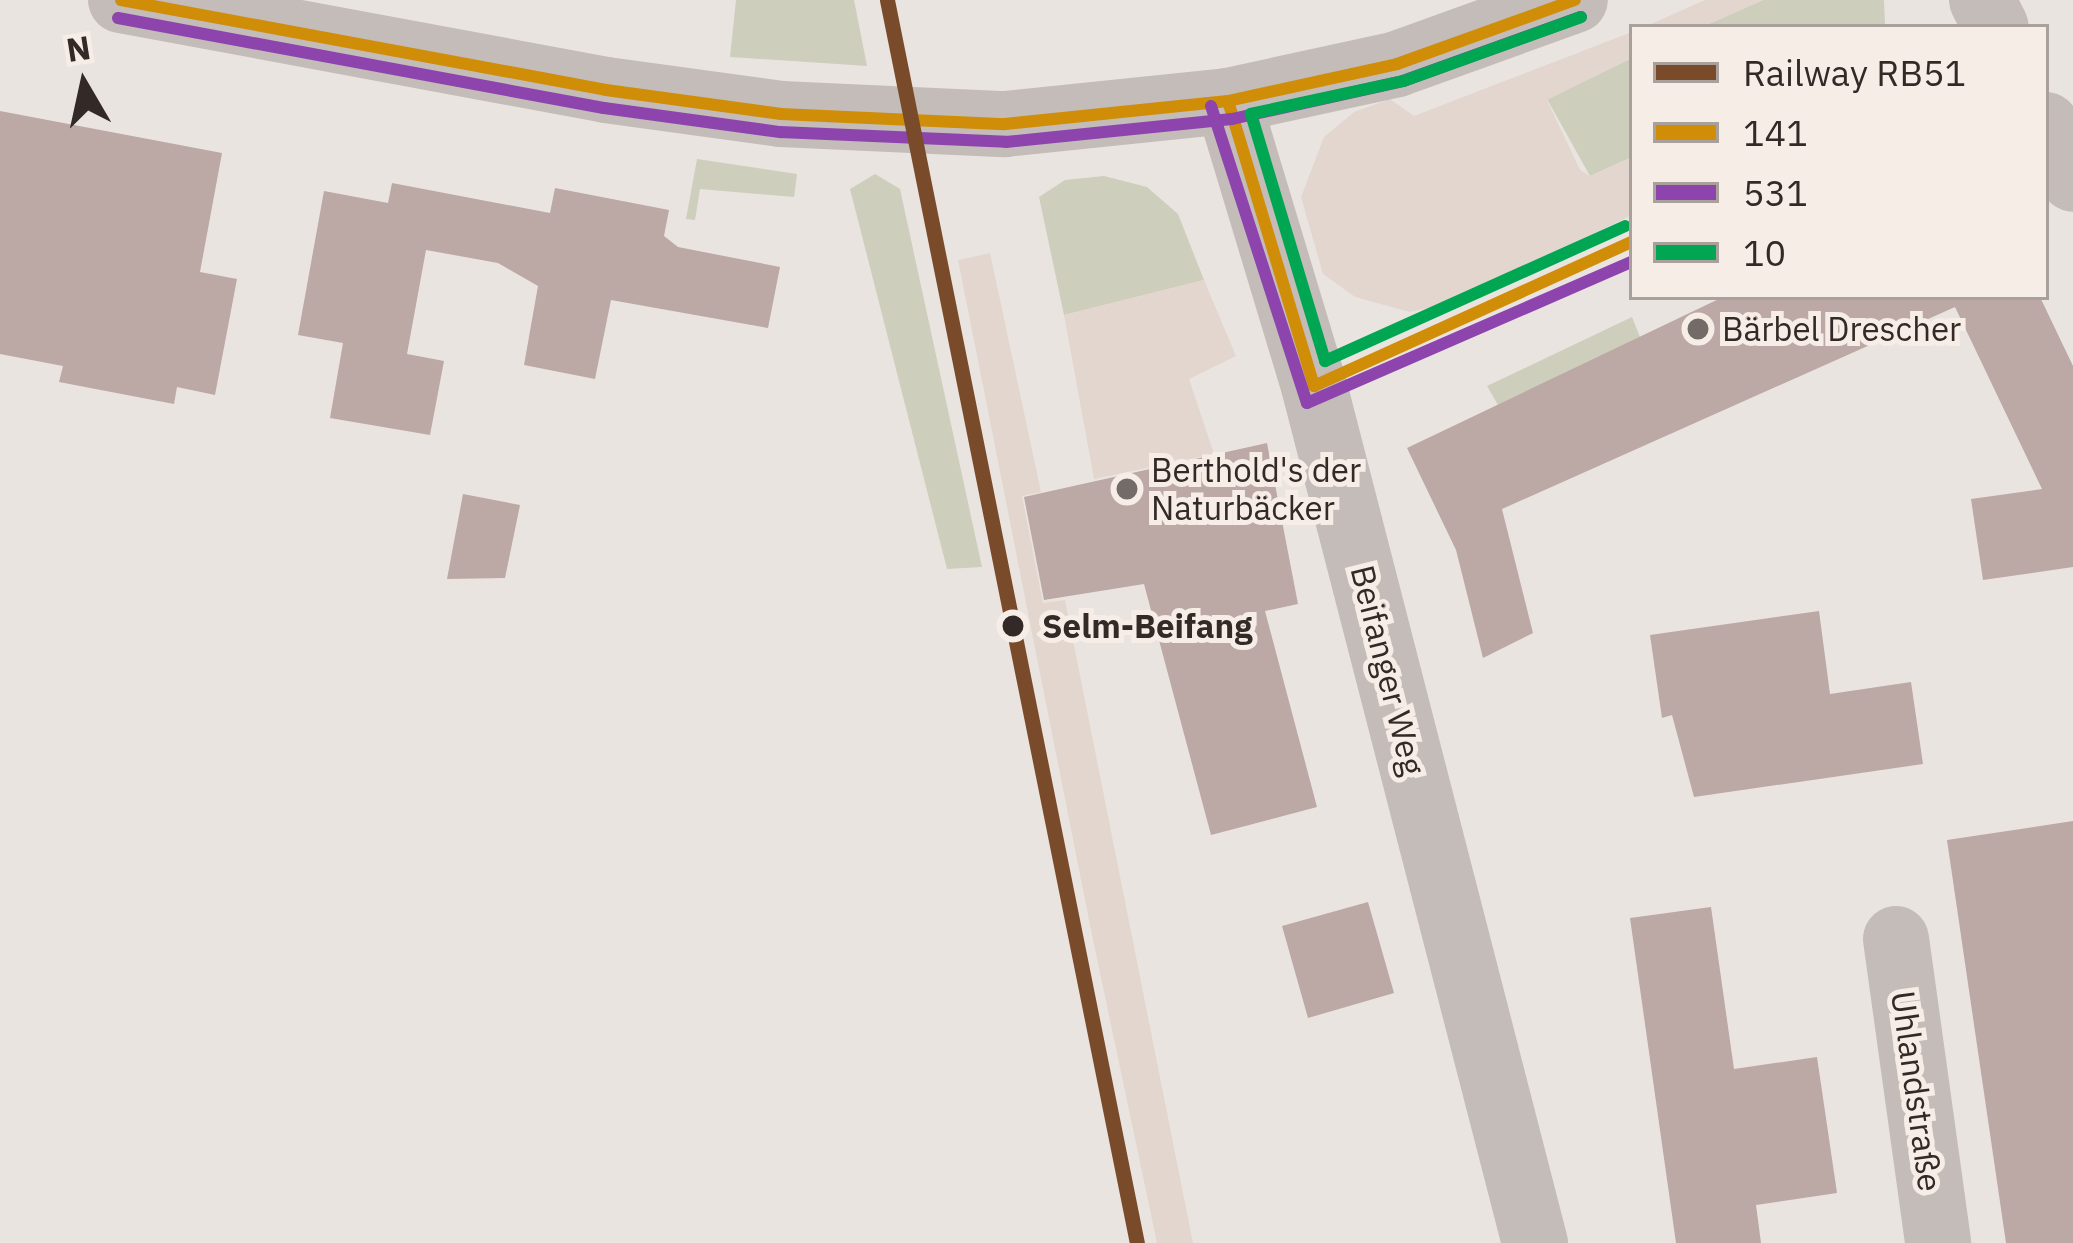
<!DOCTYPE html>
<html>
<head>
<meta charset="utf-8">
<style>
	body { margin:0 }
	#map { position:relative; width:2073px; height:1243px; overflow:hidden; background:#eae4e0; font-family:"IBM Plex Sans",sans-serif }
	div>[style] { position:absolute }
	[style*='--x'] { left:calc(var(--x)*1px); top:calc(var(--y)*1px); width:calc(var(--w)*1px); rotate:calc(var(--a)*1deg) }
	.green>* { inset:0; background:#cdcebb }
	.plaza>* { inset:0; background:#e3d6ce }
	.building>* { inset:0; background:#bca8a4 }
	.minor>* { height:66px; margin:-33px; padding:0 33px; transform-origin:33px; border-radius:33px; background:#c3bcb9 }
	.tertiary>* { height:66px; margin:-33px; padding:0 33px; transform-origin:33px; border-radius:33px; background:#c3bcb9 }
	.bus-1>* { height:12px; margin:-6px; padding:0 6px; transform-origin:6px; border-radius:6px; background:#d08d08 }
	.bus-2>* { height:12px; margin:-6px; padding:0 6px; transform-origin:6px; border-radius:6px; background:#8e44ad }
	.bus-3>* { height:12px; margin:-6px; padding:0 6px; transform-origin:6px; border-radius:6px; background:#00a651 }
	.rail-1>* { height:15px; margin:-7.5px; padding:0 7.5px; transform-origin:7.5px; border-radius:7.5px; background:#7a4b2a }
	.dots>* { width:33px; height:33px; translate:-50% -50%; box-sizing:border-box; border:6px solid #f7ede7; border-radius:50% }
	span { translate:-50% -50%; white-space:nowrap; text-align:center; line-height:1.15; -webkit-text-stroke:10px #f7ede7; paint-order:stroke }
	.poi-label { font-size:33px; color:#332a28 }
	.left { translate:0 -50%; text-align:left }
	.stop-label { font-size:33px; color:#332a28; font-weight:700 }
	.street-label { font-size:33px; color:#332a28 }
	.legend { position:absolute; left:1629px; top:24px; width:420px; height:276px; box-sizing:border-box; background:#f7ede7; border:3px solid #a99f9b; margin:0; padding:15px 21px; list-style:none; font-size:36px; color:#332a28 }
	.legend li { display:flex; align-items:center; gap:24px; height:60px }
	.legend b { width:60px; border:3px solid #a99f9b }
	.north { position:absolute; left:24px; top:24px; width:120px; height:120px; -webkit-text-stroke:9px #f7ede7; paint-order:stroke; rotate:351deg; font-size:33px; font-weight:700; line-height:48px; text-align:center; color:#332a28 }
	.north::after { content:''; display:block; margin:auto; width:42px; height:54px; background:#332a28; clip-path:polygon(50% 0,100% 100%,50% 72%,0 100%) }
</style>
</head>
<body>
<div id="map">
	<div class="green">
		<i style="clip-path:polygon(736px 0,854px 0,867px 66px,730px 57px)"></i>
		<i style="clip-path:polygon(1763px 0,1884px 0,1885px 24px,1702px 27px)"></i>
		<i style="clip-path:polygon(1632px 58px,1632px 157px,1590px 176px,1547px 99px)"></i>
		<i style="clip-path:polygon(697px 159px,797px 174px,794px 197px,700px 189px,695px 220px,686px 219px)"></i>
		<i style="clip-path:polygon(875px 174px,900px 189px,982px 567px,947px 569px,850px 189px)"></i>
		<i style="clip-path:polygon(1104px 176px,1147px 187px,1178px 214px,1204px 280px,1064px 315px,1039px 197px,1065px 180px)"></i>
		<i style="clip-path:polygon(1632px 317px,1640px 337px,1498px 405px,1487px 386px)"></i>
	</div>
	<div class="plaza">
		<i style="clip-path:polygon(1705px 0,1763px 0,1702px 27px,1644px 27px)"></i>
		<i style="clip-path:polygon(1632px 32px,1632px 58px,1547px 100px,1580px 170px,1590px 176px,1632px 157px,1632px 215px,1450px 303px,1410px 312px,1355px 297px,1323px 274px,1301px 197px,1324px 137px,1354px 112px,1390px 99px,1414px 116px)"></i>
		<i style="clip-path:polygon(990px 253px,1041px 492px,1022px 496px,1043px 603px,1065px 600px,1193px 1243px,1157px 1243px,1092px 935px,958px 260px)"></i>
		<i style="clip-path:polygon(1204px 280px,1236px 356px,1189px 379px,1214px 454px,1094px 479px,1064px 315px)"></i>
	</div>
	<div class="building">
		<i style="clip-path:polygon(0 111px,222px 153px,200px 272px,237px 279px,215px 395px,177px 387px,174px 404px,59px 382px,63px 366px,0 354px)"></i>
		<i style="clip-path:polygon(392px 183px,550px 213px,555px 188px,669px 210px,664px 236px,678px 247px,780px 267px,768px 328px,611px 300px,595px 379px,524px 365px,538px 286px,498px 263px,426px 250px,407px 354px,444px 361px,430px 435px,330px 418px,343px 343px,298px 335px,324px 191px,388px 203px)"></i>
		<i style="clip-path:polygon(1723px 297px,2040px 297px,2073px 366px,2073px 567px,1983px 580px,1971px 499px,2042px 489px,1955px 307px,1502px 509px,1533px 633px,1483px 658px,1456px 550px,1407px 448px)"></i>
		<i style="clip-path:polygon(1267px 443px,1298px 604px,1265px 611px,1317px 807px,1211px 835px,1144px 584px,1044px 600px,1024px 497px)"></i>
		<i style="clip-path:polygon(463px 494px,520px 505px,505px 578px,447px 579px)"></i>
		<i style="clip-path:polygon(1819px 611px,1830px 694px,1911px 682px,1923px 764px,1694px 797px,1672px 715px,1662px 718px,1650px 635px)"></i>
		<i style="clip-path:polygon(2073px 821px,2073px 1243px,2006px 1243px,1947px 840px)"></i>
		<i style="clip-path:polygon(1368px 902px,1394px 993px,1308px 1018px,1282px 926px)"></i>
		<i style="clip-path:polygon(1711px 907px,1734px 1069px,1817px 1057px,1837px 1193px,1756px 1205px,1761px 1243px,1676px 1243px,1630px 918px)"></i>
	</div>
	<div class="minor">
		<i style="--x:1982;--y:0;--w:30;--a:63"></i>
		<i style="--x:1228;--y:101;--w:298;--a:73.2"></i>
		<i style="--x:1314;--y:386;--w:885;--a:75.54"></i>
		<i style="--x:2046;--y:125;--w:60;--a:63.4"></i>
		<i style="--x:1896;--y:939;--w:307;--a:82.1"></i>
	</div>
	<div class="tertiary">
		<i style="--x:121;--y:0;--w:493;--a:10.5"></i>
		<i style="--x:606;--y:90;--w:177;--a:7.8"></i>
		<i style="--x:781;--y:114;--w:224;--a:2.6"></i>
		<i style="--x:1005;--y:124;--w:224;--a:-5.9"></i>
		<i style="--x:1228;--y:101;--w:173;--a:-12.3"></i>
		<i style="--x:1397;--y:64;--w:189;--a:-19.8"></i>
	</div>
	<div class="bus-1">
		<i style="--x:121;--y:0;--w:493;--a:10.5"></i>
		<i style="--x:606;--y:90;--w:177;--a:7.8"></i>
		<i style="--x:781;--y:114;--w:224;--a:2.6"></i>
		<i style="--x:1005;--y:124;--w:224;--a:-5.9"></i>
		<i style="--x:1228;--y:101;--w:173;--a:-12.3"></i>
		<i style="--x:1397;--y:64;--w:189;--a:-19.8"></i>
		<i style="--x:1228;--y:101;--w:298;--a:73.2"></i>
		<i style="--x:1314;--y:386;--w:349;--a:-24.4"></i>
	</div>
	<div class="bus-2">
		<i style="--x:118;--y:18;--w:494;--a:10.5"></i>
		<i style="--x:604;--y:108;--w:178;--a:7.8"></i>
		<i style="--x:780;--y:132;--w:226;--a:2.5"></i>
		<i style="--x:1006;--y:142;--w:227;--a:-5.8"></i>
		<i style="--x:1232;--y:119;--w:175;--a:-12.5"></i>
		<i style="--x:1403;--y:81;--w:189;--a:-19.8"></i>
		<i style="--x:1211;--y:106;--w:312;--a:72.1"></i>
		<i style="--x:1307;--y:403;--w:354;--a:-23.5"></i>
	</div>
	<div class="bus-3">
		<i style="--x:1581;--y:17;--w:189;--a:160.2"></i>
		<i style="--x:1403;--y:81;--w:156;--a:167.8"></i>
		<i style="--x:1251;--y:114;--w:258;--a:73.3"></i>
		<i style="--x:1325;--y:361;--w:329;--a:-24.2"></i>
	</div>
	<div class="rail-1">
		<i style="--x:887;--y:0;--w:1268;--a:78.63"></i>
	</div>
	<div class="dots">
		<i style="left:1698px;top:329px;background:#736b68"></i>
		<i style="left:1127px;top:489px;background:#736b68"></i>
		<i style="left:1013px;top:626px;background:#332a28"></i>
	</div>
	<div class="poi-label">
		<span class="left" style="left:1722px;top:329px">Bärbel Drescher</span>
		<span class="left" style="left:1151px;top:489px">Berthold's der<br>Naturbäcker</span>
	</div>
	<div class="stop-label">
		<span class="left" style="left:1042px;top:626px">Selm-Beifang</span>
	</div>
	<div class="street-label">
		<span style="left:1388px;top:670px;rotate:76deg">Beifanger Weg</span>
		<span style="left:1917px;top:1091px;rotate:82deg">Uhlandstraße</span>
	</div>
	<ul class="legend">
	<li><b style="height:15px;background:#7a4b2a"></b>Railway RB51</li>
	<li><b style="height:15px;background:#d08d08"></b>141</li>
	<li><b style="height:15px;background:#8e44ad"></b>531</li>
	<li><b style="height:15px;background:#00a651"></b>10</li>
	</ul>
	<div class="north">N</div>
</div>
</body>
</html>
